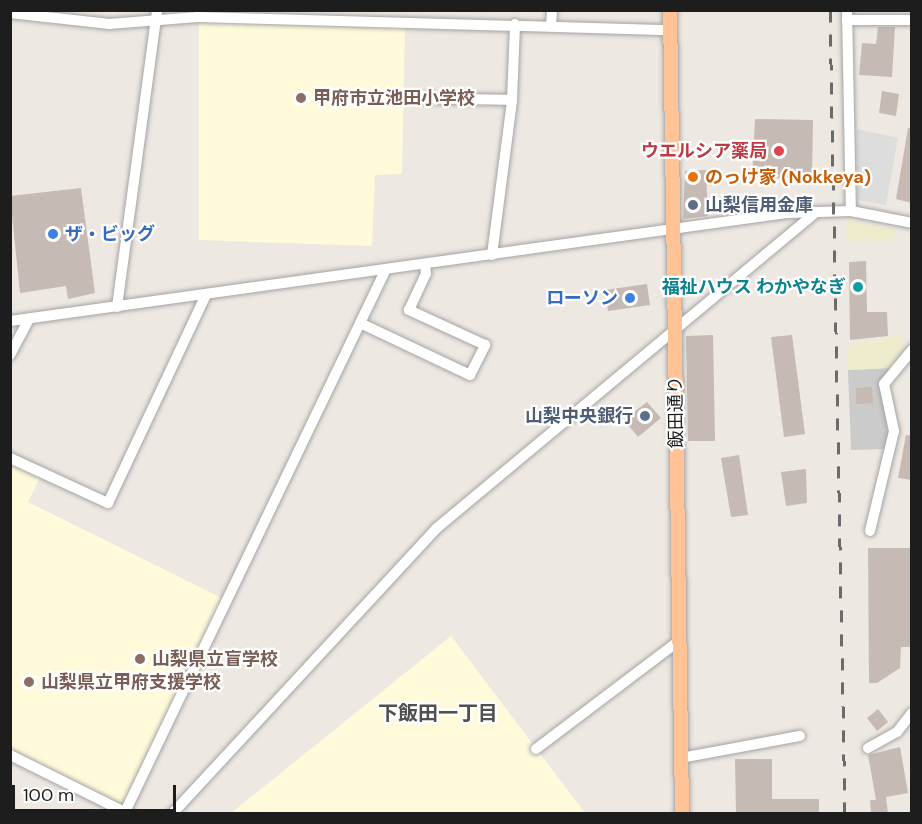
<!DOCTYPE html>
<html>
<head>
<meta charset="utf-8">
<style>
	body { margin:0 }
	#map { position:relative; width:922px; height:824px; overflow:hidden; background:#eee8e2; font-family:"DM Sans","Noto Sans JP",sans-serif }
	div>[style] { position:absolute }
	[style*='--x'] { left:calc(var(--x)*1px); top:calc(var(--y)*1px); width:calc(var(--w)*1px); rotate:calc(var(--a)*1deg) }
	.education>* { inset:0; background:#fffada }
	.religious>* { inset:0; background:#cbcbcb }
	.farmland>* { inset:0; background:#eeeccc }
	.parking>* { inset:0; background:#ddd }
	.building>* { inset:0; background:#c6bab5 }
	.roads { filter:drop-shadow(0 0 2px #a4a4a4) drop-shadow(0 0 2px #a4a4a4) }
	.minor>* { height:10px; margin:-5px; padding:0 5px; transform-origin:5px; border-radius:5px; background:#fff }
	.major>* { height:14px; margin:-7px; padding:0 7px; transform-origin:7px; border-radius:7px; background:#ffc396 }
	.rail>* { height:3px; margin-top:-1.5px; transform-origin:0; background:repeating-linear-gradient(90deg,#6b6b6b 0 12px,transparent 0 24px) }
	.dots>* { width:16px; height:16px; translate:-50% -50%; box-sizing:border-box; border:3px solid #fff; border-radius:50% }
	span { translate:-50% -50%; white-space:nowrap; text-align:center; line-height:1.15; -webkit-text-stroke:4.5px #fff; paint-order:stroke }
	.education-label { font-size:18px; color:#785e54; font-weight:700 }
	.left { translate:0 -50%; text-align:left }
	.health-label { font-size:18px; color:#be3a42; font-weight:700 }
	.right { translate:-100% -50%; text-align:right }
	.food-label { font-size:18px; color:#c56008; font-weight:700 }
	.service-label { font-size:18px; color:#4e5e75; font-weight:700 }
	.shop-label { font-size:18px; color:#366cbe; font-weight:700 }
	.culture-label { font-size:18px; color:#0d838f; font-weight:700 }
	.street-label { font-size:18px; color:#1d1d1d }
	.neighbourhood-label { font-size:20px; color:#505050; font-weight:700 }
	.frame { position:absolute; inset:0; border:12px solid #1d1d1d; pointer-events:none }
	.scale { position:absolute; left:12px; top:785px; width:164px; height:27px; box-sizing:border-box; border:3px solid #1d1d1d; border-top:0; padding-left:8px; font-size:18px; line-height:21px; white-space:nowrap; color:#1d1d1d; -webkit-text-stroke:4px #fff; paint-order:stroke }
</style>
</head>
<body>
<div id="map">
	<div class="education">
		<i style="clip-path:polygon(199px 20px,405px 23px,402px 174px,375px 175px,372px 246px,199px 240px)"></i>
		<i style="clip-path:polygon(10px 458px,42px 474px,28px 502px,228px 601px,125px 812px,11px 755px)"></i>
		<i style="clip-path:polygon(451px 636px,585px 813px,230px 814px)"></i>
	</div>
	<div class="religious">
		<i style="clip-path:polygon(891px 368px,881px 381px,890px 449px,851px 450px,848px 370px)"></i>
	</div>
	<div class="farmland">
		<i style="clip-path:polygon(847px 220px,896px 229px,894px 241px,846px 241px)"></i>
		<i style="clip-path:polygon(900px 334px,905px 352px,891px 368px,848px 370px,847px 346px)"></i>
	</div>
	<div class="parking">
		<i style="clip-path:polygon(857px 129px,898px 138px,886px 205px,858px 200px)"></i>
	</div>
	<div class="building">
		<i style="clip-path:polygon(878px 27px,895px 27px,892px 77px,859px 75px,862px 43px,876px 44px)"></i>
		<i style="clip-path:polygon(882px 91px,899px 94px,896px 116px,879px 113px)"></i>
		<i style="clip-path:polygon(755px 119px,813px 120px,812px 177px,752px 179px)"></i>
		<i style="clip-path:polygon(908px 128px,912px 128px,912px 203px,896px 199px)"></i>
		<i style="clip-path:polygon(706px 170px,708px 216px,683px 219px,685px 171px)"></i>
		<i style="clip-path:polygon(81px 188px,95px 293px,68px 299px,66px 286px,20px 293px,10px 196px)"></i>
		<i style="clip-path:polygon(866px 261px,867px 312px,887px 312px,888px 336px,850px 340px,849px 262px)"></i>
		<i style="clip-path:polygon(647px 284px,650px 305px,608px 311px,605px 290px)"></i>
		<i style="clip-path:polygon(713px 335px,715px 441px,688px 441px,686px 336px)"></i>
		<i style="clip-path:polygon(792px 335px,805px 434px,784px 437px,771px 337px)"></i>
		<i style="clip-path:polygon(872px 387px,873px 403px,856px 404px,856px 388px)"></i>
		<i style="clip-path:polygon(647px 402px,661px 418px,638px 437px,624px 420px)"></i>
		<i style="clip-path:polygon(906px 435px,912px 436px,912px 480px,898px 478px)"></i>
		<i style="clip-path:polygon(739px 455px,748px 515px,731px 517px,721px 458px)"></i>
		<i style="clip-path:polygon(806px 469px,807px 503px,786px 506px,781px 472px)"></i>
		<i style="clip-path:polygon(868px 548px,912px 548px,912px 647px,901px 647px,900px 668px,877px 683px,869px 683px)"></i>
		<i style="clip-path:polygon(878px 709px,888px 722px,877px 731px,867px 718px)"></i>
		<i style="clip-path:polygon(900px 747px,908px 793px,886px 797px,888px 813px,871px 813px,870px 800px,876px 800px,868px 755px)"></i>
		<i style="clip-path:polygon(735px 759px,772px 759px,772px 799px,819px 799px,819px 813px,736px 813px)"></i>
	</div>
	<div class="roads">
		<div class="minor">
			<i style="--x:847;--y:10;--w:201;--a:88.9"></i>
			<i style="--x:10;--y:13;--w:100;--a:6.3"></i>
			<i style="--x:109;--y:24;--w:89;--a:-4.5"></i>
			<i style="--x:198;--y:17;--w:472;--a:1.6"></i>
			<i style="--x:847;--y:20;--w:65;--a:0"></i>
			<i style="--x:551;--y:26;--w:16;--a:-86"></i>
			<i style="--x:417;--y:98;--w:95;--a:1.2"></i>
			<i style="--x:492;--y:255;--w:156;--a:-82.6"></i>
			<i style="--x:512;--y:100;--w:76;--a:-87.7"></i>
			<i style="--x:117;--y:307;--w:299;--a:-82.3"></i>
			<i style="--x:10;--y:321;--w:784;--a:-7.91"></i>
			<i style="--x:787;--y:213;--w:64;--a:-1.8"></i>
			<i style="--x:851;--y:211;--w:62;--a:11.1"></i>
			<i style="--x:360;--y:323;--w:122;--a:25.3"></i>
			<i style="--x:470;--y:375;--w:34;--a:-63"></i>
			<i style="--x:485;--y:345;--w:84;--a:-155.3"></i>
			<i style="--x:409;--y:310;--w:40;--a:-65"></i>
			<i style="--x:426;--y:274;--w:9;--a:-96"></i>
			<i style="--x:10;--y:355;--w:41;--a:-62.2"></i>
			<i style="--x:10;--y:458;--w:108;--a:24.7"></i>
			<i style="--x:108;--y:503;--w:230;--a:-64.8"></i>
			<i style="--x:870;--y:531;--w:103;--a:-76.5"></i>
			<i style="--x:894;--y:431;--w:48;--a:-102"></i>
			<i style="--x:884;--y:384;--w:44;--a:-50.5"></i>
			<i style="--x:868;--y:748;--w:33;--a:-29"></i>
			<i style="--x:897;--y:732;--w:24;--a:-52"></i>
			<i style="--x:536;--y:749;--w:179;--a:-37.1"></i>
			<i style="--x:10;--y:755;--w:133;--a:26.4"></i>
			<i style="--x:681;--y:758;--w:121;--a:-10.5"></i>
			<i style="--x:125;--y:812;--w:600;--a:-64.33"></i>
			<i style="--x:172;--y:814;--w:390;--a:-47.2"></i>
			<i style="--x:437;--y:528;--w:493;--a:-39.8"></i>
		</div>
		<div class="major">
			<i style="--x:670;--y:10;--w:804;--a:89.14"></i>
		</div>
	</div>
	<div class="rail">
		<i style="--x:830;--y:10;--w:804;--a:88.93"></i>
	</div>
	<div class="dots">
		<i style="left:301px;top:98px;background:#8d6e63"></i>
		<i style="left:779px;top:151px;background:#e0444e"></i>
		<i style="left:693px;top:177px;background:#e8710a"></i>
		<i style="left:693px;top:205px;background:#5c6f8a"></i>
		<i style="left:53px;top:234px;background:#3f7fe0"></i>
		<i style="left:858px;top:287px;background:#0f9aa8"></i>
		<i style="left:630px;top:298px;background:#3f7fe0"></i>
		<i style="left:645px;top:416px;background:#5c6f8a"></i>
		<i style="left:140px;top:659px;background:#8d6e63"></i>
		<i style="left:29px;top:682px;background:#8d6e63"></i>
	</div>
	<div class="education-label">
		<span class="left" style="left:313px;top:98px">甲府市立池田小学校</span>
		<span class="left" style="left:152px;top:659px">山梨県立盲学校</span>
		<span class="left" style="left:41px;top:682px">山梨県立甲府支援学校</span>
	</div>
	<div class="health-label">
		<span class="right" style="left:767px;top:151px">ウエルシア薬局</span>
	</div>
	<div class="food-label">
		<span class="left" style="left:705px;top:177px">のっけ家 (Nokkeya)</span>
	</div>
	<div class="service-label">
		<span class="left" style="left:705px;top:205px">山梨信用金庫</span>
		<span class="right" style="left:633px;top:416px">山梨中央銀行</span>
	</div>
	<div class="shop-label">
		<span class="left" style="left:65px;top:234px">ザ・ビッグ</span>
		<span class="right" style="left:618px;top:298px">ローソン</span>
	</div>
	<div class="culture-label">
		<span class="right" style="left:846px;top:287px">福祉ハウス わかやなぎ</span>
	</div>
	<div class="street-label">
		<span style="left:676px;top:412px;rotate:-91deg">飯田通り</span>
	</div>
	<div class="neighbourhood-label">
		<span style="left:438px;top:713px">下飯田一丁目</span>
	</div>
	<div class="frame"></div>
	<div class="scale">100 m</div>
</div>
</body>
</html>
